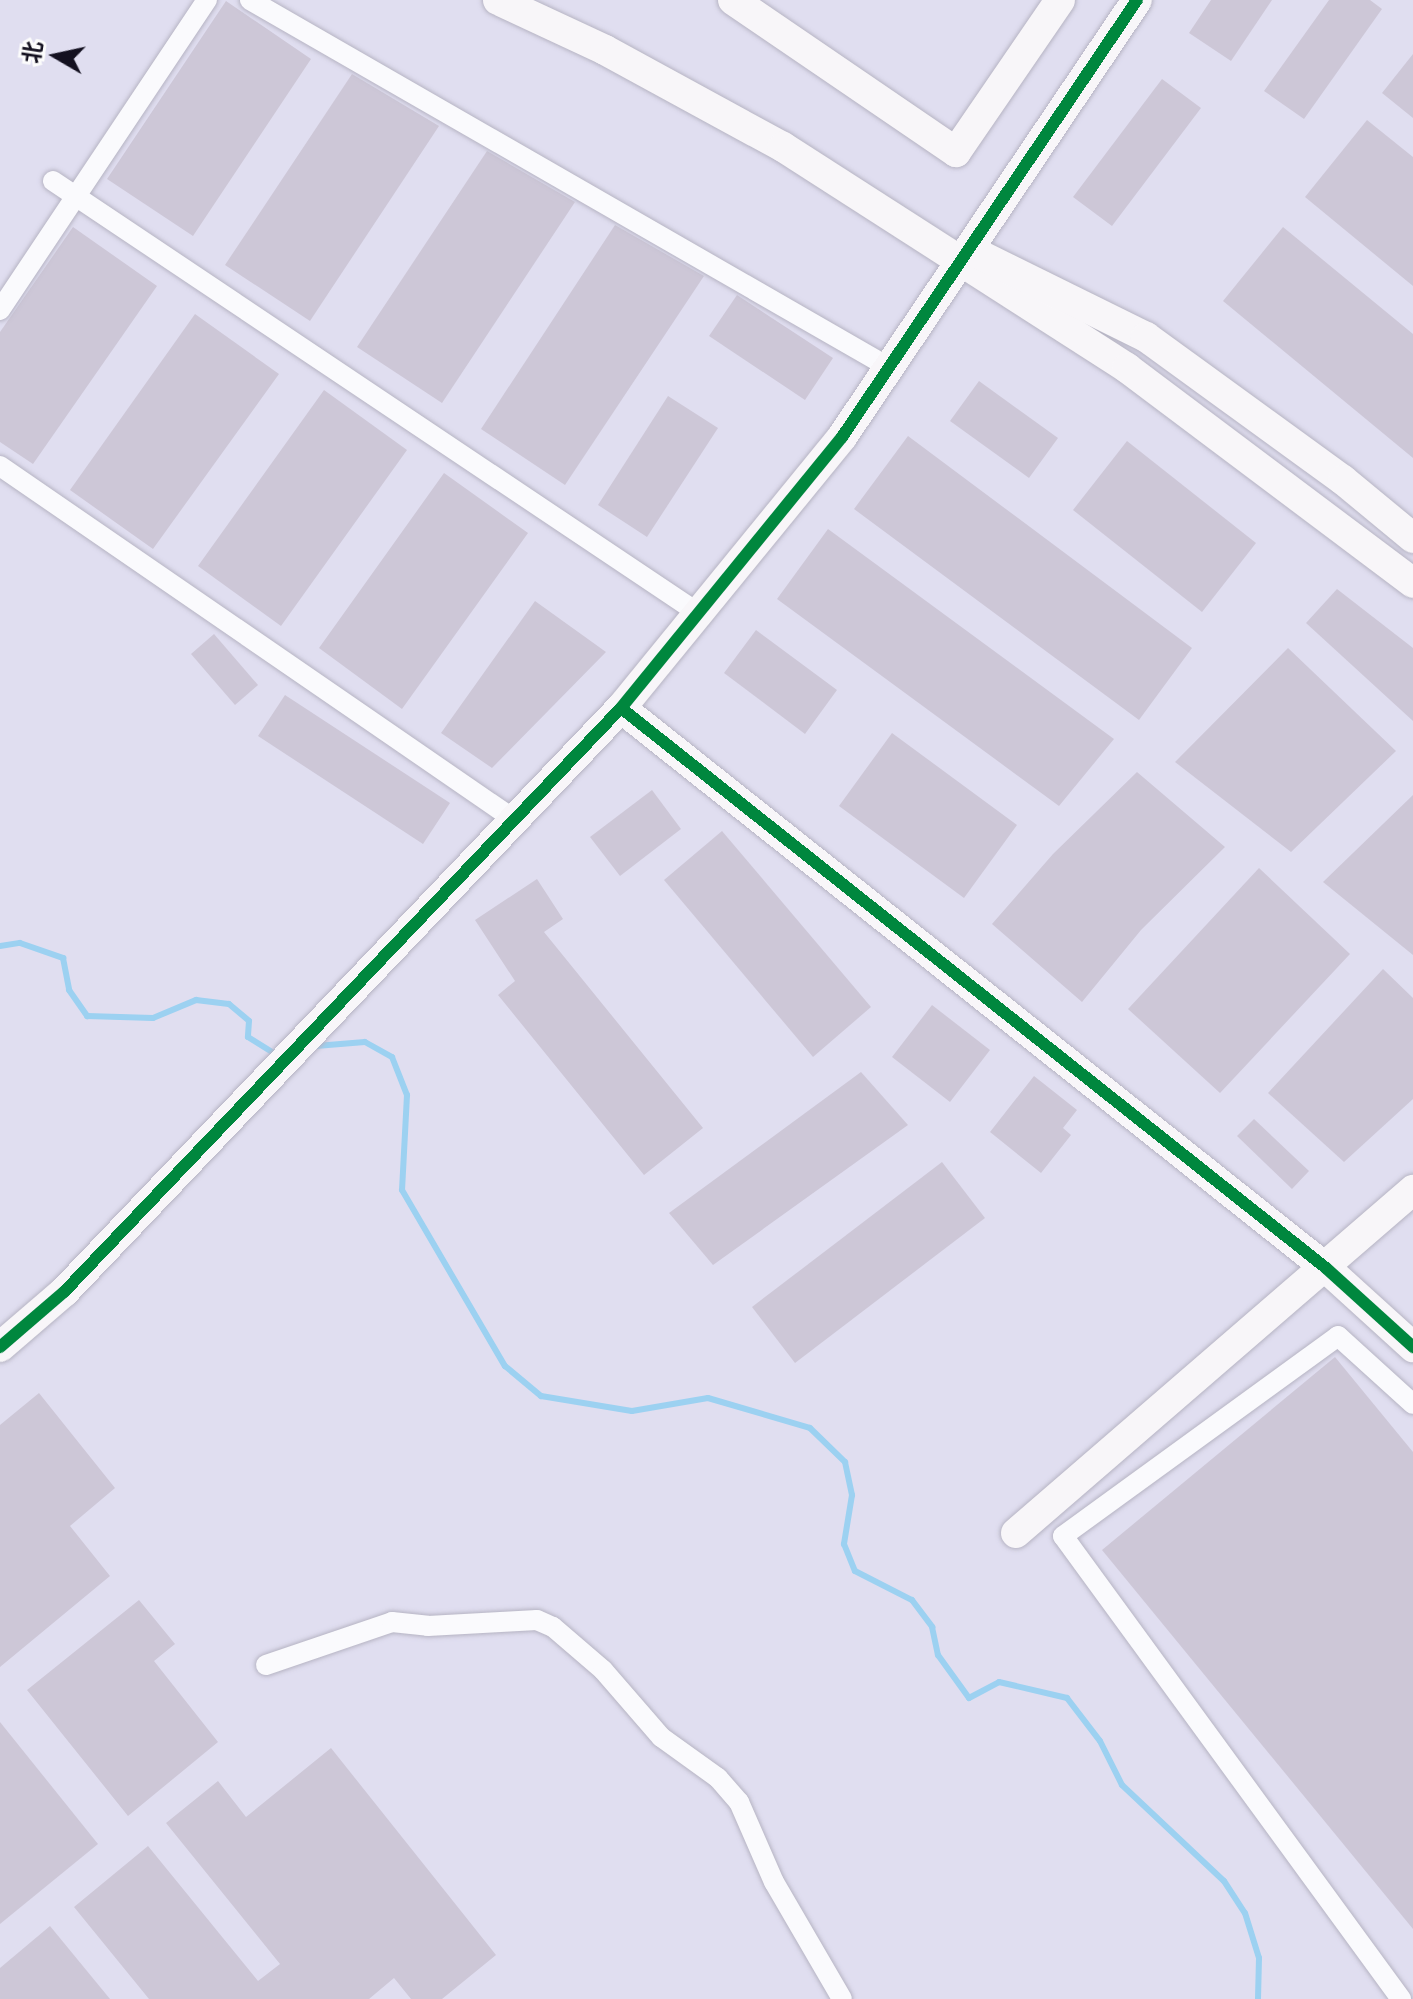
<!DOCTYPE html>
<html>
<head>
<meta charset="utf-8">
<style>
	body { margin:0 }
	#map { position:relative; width:1413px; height:1999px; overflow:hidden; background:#e0def0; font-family:"PT Sans Narrow","Noto Sans SC",sans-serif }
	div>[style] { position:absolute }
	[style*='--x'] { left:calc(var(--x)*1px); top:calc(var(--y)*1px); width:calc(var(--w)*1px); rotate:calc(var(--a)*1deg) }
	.stream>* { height:6px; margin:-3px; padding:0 3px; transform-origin:3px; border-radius:3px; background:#9cd1f1 }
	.building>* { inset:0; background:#cdc7d7 }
	.roads { filter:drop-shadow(0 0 2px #b6b4c3) drop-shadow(0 0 2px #b6b4c3) }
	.street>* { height:20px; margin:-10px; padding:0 10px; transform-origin:10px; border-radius:10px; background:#fafafd }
	.secondary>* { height:30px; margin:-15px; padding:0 15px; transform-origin:15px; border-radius:15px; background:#f8f6f9 }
	.cycleway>* { height:12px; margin:-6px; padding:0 6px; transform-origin:6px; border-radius:6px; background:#00873e }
	span { translate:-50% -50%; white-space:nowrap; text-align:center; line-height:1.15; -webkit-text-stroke:7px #fcfcfc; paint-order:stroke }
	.north { position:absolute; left:16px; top:16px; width:80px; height:80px; -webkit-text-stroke:6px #fcfcfc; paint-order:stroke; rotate:279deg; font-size:22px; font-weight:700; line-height:32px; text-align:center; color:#141120 }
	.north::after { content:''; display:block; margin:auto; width:28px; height:36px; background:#141120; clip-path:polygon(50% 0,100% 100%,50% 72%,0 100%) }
</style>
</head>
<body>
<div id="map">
	<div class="stream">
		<i style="--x:0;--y:946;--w:20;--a:-9"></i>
		<i style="--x:20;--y:943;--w:46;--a:19.2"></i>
		<i style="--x:63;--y:958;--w:33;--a:79"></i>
		<i style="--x:69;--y:990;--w:32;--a:55"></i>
		<i style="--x:87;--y:1016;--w:66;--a:1.7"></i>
		<i style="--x:153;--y:1018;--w:47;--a:-22.7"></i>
		<i style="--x:196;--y:1000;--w:33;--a:7"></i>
		<i style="--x:229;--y:1004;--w:26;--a:40"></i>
		<i style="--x:249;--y:1021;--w:16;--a:94"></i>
		<i style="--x:248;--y:1037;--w:34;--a:32"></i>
		<i style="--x:316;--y:1046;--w:49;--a:-4.7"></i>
		<i style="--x:365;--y:1042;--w:31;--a:29"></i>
		<i style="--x:392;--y:1057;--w:41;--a:68.5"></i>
		<i style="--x:407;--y:1095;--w:95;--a:93"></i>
		<i style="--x:402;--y:1190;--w:204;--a:59.7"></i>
		<i style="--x:505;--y:1366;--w:47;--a:39.8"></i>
		<i style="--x:541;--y:1396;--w:92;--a:9.4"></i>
		<i style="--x:632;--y:1411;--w:77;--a:-9.7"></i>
		<i style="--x:708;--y:1398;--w:106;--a:16.4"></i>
		<i style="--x:810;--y:1428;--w:49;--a:44.2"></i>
		<i style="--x:845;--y:1462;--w:34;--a:78"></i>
		<i style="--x:852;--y:1495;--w:50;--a:99.3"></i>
		<i style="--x:844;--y:1544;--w:29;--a:68"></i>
		<i style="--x:855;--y:1571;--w:64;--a:27"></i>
		<i style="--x:912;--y:1600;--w:34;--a:53"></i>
		<i style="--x:932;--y:1627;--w:29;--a:78"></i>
		<i style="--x:938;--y:1655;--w:53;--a:54.2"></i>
		<i style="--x:969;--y:1698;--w:34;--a:-28"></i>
		<i style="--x:999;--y:1682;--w:70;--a:13.2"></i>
		<i style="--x:1067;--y:1698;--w:54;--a:52.5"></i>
		<i style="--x:1100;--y:1741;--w:49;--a:63.4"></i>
		<i style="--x:1122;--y:1785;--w:140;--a:43.3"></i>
		<i style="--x:1224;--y:1881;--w:38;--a:57"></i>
		<i style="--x:1245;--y:1913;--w:47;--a:72.7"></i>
		<i style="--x:1259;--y:1958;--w:41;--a:91.4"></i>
	</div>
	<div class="building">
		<i style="clip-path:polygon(1211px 0,1272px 0,1231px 61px,1189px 33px)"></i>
		<i style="clip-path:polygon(1329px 0,1370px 0,1382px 9px,1304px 119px,1264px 91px)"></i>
		<i style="clip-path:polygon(226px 1px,311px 59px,193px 236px,107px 179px)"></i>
		<i style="clip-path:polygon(1413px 54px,1413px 118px,1382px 93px)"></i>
		<i style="clip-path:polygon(352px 74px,439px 126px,310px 321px,225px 265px)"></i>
		<i style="clip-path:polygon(1162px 79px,1201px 108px,1112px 226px,1073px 197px)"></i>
		<i style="clip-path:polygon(1367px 120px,1413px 157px,1413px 286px,1305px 197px)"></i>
		<i style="clip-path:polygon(487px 151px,575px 202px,442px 403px,357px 347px)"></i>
		<i style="clip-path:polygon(615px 225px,704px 276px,565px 485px,481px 429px)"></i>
		<i style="clip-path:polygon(73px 227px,157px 286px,33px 464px,0 442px,0 332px)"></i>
		<i style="clip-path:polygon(1283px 227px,1413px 334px,1413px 458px,1223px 301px)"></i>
		<i style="clip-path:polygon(737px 295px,833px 358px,805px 400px,709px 336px)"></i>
		<i style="clip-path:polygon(195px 314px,279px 374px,153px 549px,70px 490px)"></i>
		<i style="clip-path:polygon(979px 381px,1058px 438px,1029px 478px,950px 421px)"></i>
		<i style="clip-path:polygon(324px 390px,407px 450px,281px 626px,198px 566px)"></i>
		<i style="clip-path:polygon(668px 396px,718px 428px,647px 537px,598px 505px)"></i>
		<i style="clip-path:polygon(908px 436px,1192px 648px,1139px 720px,854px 509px)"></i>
		<i style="clip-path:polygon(1127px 441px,1256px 543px,1202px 612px,1073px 510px)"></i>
		<i style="clip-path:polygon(444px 473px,528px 533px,402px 709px,319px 648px)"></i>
		<i style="clip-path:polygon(828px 529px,1114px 739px,1059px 806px,777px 599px)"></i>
		<i style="clip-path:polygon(1337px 589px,1413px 648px,1413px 721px,1306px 623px)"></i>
		<i style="clip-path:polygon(535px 601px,606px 652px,492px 768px,441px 733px)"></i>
		<i style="clip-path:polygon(756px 630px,837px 690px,805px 734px,724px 673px)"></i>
		<i style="clip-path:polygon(214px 634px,258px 685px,235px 705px,191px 654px)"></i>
		<i style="clip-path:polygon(1288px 648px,1396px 751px,1291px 852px,1175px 762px)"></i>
		<i style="clip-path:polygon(285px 695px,450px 803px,423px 844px,258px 736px)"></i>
		<i style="clip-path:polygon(892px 733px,1017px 825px,964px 898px,839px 806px)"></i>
		<i style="clip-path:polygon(1137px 772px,1225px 847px,1141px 930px,1082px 1002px,992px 924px,1053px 854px)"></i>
		<i style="clip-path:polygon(652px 790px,681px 829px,620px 876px,590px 837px)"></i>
		<i style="clip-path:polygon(1413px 795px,1413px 955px,1323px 882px)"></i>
		<i style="clip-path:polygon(722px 831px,871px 1007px,813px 1057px,664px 880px)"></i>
		<i style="clip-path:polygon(1259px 868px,1350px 954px,1220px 1093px,1128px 1009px)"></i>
		<i style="clip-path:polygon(537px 879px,563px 919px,544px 932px,703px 1128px,644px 1175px,498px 995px,515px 981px,475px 920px)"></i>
		<i style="clip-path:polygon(1383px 969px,1413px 998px,1413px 1099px,1344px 1162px,1268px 1093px)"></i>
		<i style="clip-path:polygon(932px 1005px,990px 1050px,950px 1102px,892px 1057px)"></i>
		<i style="clip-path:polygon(861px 1072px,908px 1125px,713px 1265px,669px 1213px)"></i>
		<i style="clip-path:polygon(1034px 1076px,1077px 1110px,1063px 1128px,1071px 1135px,1041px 1173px,990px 1132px)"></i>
		<i style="clip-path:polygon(1254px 1119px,1309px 1171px,1292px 1189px,1237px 1136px)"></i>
		<i style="clip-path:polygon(942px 1162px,985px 1218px,795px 1363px,752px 1307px)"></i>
		<i style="clip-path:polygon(1335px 1357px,1413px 1452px,1413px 1929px,1102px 1550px)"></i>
		<i style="clip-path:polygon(39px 1393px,115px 1488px,70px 1526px,110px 1576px,0 1667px,0 1425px)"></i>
		<i style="clip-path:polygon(139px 1600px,175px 1644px,154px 1661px,218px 1742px,128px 1816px,27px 1690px)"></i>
		<i style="clip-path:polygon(0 1722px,98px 1844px,0 1924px)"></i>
		<i style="clip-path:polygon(331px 1748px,496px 1955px,442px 1999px,411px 1999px,394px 1978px,369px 1999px,149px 1999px,74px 1907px,148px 1846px,258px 1981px,280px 1964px,166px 1823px,218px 1781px,246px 1817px)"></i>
		<i style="clip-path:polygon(50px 1926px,110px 1999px,0 1999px,0 1968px)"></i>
	</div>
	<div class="roads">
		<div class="street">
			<i style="--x:250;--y:0;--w:738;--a:29.9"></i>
			<i style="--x:53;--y:181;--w:776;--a:33.81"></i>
			<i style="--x:0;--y:310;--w:373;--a:-56.3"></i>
			<i style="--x:0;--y:466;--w:621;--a:34.51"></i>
			<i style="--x:266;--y:1665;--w:133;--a:-18.8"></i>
			<i style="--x:392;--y:1622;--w:36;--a:6"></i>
			<i style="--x:428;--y:1626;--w:109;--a:-3.2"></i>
			<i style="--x:537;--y:1620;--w:17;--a:24"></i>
			<i style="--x:553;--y:1627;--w:66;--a:40.7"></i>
			<i style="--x:603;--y:1670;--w:89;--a:49.1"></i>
			<i style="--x:661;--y:1737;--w:70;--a:35.7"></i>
			<i style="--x:718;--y:1778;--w:32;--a:49"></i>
			<i style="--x:739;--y:1802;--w:87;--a:66.4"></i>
			<i style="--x:774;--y:1882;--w:135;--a:59.8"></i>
			<i style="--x:1401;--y:1999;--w:573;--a:-126.13"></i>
			<i style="--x:1063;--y:1536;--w:340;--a:-36"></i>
			<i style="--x:1338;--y:1336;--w:101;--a:42.2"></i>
		</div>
		<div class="secondary">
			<i style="--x:498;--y:0;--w:118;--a:25"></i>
			<i style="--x:605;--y:50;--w:203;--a:28.6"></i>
			<i style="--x:783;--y:147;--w:409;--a:32.7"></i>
			<i style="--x:1127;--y:368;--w:358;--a:36.9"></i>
			<i style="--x:733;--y:0;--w:270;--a:34.3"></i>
			<i style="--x:956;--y:152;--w:184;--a:-55.6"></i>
			<i style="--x:974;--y:252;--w:192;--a:26.3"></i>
			<i style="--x:1146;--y:337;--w:243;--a:36"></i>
			<i style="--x:1343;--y:480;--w:91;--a:39.6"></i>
			<i style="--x:621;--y:708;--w:900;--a:38.46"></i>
			<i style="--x:1326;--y:1268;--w:118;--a:42.2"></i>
			<i style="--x:0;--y:1347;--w:84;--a:-40.7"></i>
			<i style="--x:64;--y:1292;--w:807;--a:-46.36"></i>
			<i style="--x:621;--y:708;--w:350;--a:-50.8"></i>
			<i style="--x:842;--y:437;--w:527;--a:-55.98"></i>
			<i style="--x:1016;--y:1533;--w:525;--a:-40.83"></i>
		</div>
	</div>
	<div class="cycleway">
		<i style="--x:621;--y:708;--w:900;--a:38.46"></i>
		<i style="--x:1326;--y:1268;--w:118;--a:42.2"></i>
		<i style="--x:0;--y:1347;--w:84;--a:-40.7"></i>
		<i style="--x:64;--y:1292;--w:807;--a:-46.36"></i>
		<i style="--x:621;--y:708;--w:350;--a:-50.8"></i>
		<i style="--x:842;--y:437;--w:527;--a:-55.98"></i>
	</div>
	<div class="north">北</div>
</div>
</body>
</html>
